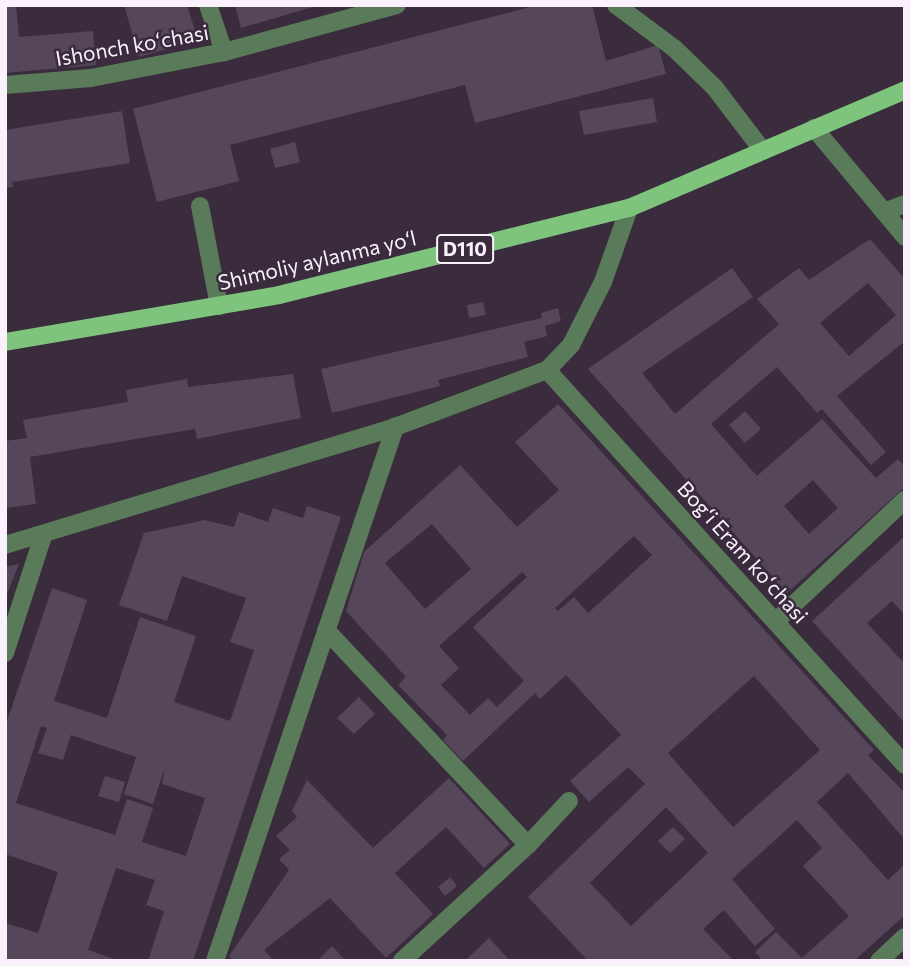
<!DOCTYPE html>
<html>
<head>
<meta charset="utf-8">
<style>
	body { margin:0 }
	#map { position:relative; width:910px; height:966px; overflow:hidden; background:#3a2b3d; font-family:Commissioner,sans-serif }
	div>[style] { position:absolute }
	[style*='--x'] { left:calc(var(--x)*1px); top:calc(var(--y)*1px); width:calc(var(--w)*1px); rotate:calc(var(--a)*1deg) }
	.building>* { inset:0; background:#564659 }
	.service>* { height:18px; margin:-9px; padding:0 9px; transform-origin:9px; border-radius:9px; background:#5a7b59 }
	.minor>* { height:18px; margin:-9px; padding:0 9px; transform-origin:9px; border-radius:9px; background:#5a7b59 }
	.primary>* { height:18px; margin:-9px; padding:0 9px; transform-origin:9px; border-radius:9px; background:#7ec47d }
	span { translate:-50% -50%; white-space:nowrap; text-align:center; line-height:1.15; -webkit-text-stroke:5px #3a2b3d; paint-order:stroke }
	.shield-label span { padding:2px 5px; background:#3a2b3d; border:2px solid; border-radius:5px; -webkit-text-stroke-width:0 }
	.shield-label { font-size:19px; color:#fbf1fd; font-weight:700 }
	.street-label { font-size:21px; color:#fbf1fd }
	.frame { position:absolute; inset:0; border:7px solid #fbf1fd; pointer-events:none }
</style>
</head>
<body>
<div id="map">
	<div class="building">
		<i style="clip-path:polygon(5px 5px,16px 5px,19px 37px,93px 31px,96px 65px,5px 73px)"></i>
		<i style="clip-path:polygon(124px 5px,187px 5px,198px 40px,139px 57px)"></i>
		<i style="clip-path:polygon(235px 5px,316px 5px,316px 6px,241px 28px)"></i>
		<i style="clip-path:polygon(538px 5px,592px 5px,606px 61px,658px 45px,666px 74px,475px 123px,465px 85px,230px 145px,239px 181px,157px 202px,133px 109px)"></i>
		<i style="clip-path:polygon(653px 98px,657px 122px,584px 135px,579px 111px)"></i>
		<i style="clip-path:polygon(122px 111px,130px 163px,12px 182px,13px 187px,5px 188px,5px 130px)"></i>
		<i style="clip-path:polygon(295px 142px,300px 162px,275px 168px,270px 149px)"></i>
		<i style="clip-path:polygon(evenodd,870px 239px,905px 279px,905px 341px,837px 396px,886px 452px,871px 465px,822px 409px,817px 413px,777px 367px,711px 424px,757px 476px,822px 419px,876px 478px,898px 459px,905px 467px,905px 487px,787px 593px,588px 369px,732px 268px,753px 297px,642px 373px,675px 414px,779px 324px,757px 299px,799px 268px,809px 280px,870px 239px,868px 283px,896px 315px,849px 356px,820px 323px,868px 283px,870px 239px,813px 480px,838px 508px,809px 534px,784px 506px,813px 480px)"></i>
		<i style="clip-path:polygon(483px 302px,486px 315px,469px 318px,467px 305px)"></i>
		<i style="clip-path:polygon(558px 308px,561px 321px,545px 326px,547px 336px,524px 342px,528px 357px,438px 380px,440px 386px,332px 413px,321px 369px,542px 318px,541px 313px)"></i>
		<i style="clip-path:polygon(293px 374px,301px 418px,197px 439px,195px 429px,30px 457px,36px 504px,5px 508px,5px 441px,27px 438px,23px 420px,128px 402px,126px 390px,187px 379px,188px 387px)"></i>
		<i style="clip-path:polygon(evenodd,558px 404px,874px 750px,868px 755px,905px 793px,905px 840px,848px 773px,817px 802px,888px 880px,905px 864px,905px 915px,854px 961px,763px 961px,755px 952px,776px 932px,802px 958px,849px 916px,803px 866px,822px 848px,797px 820px,732px 879px,775px 929px,755px 946px,724px 910px,703px 929px,734px 961px,588px 961px,528px 897px,645px 784px,628px 767px,589px 802px,570px 781px,621px 735px,566px 675px,540px 699px,535px 693px,463px 761px,443px 740px,447px 735px,398px 685px,406px 677px,346px 611px,364px 552px,460px 465px,517px 527px,559px 490px,515px 442px,558px 404px,432px 524px,471px 569px,425px 609px,385px 563px,432px 524px,558px 404px,634px 536px,652px 555px,588px 613px,574px 597px,558px 611px,555px 608px,634px 536px,558px 404px,522px 572px,527px 577px,473px 627px,524px 681px,497px 707px,488px 698px,470px 715px,441px 685px,459px 668px,439px 646px,522px 572px,558px 404px,754px 676px,820px 750px,733px 827px,668px 753px,754px 676px,558px 404px,666px 807px,708px 853px,631px 926px,590px 883px,666px 807px)"></i>
		<i style="clip-path:polygon(745px 411px,761px 429px,745px 443px,729px 425px)"></i>
		<i style="clip-path:polygon(evenodd,307px 506px,341px 517px,193px 961px,148px 961px,164px 911px,146px 905px,155px 880px,116px 868px,88px 950px,120px 961px,5px 961px,5px 923px,38px 933px,58px 872px,5px 854px,5px 727px,52px 588px,87px 600px,54px 701px,107px 718px,140px 617px,196px 636px,174px 702px,230px 721px,254px 650px,230px 642px,246px 598px,182px 576px,167px 621px,119px 605px,144px 533px,205px 520px,234px 527px,239px 512px,268px 522px,273px 508px,303px 518px,307px 506px,41px 726px,47px 728px,38px 753px,63px 760px,71px 735px,136px 757px,124px 794px,153px 804px,165px 767px,162px 784px,205px 798px,186px 856px,142px 842px,153px 808px,127px 799px,115px 835px,16px 803px,41px 726px)"></i>
		<i style="clip-path:polygon(905px 536px,905px 615px,892px 601px,867px 623px,905px 664px,905px 723px,812px 621px)"></i>
		<i style="clip-path:polygon(19px 564px,5px 599px,5px 567px)"></i>
		<i style="clip-path:polygon(359px 697px,375px 714px,354px 734px,337px 718px)"></i>
		<i style="clip-path:polygon(105px 776px,125px 782px,119px 802px,98px 796px)"></i>
		<i style="clip-path:polygon(449px 778px,510px 844px,484px 868px,446px 827px,395px 873px,433px 914px,386px 958px,330px 898px,264px 950px,274px 961px,233px 961px,229px 956px,289px 870px,279px 859px,290px 850px,276px 836px,297px 817px,292px 811px,307px 780px,373px 848px)"></i>
		<i style="clip-path:polygon(673px 827px,685px 839px,670px 853px,658px 841px)"></i>
		<i style="clip-path:polygon(450px 877px,457px 886px,445px 896px,438px 887px)"></i>
		<i style="clip-path:polygon(489px 938px,510px 961px,465px 961px,473px 953px)"></i>
		<i style="clip-path:polygon(332px 946px,346px 961px,317px 961px)"></i>
	</div>
	<div class="service">
		<i style="--x:616;--y:5;--w:72;--a:36.6"></i>
		<i style="--x:674;--y:48;--w:57;--a:44.3"></i>
		<i style="--x:715;--y:88;--w:79;--a:52.7"></i>
		<i style="--x:200;--y:206;--w:102;--a:79.2"></i>
		<i style="--x:884;--y:212;--w:22;--a:-21"></i>
		<i style="--x:528;--y:845;--w:60;--a:-47"></i>
	</div>
	<div class="minor">
		<i style="--x:208;--y:5;--w:50;--a:71.2"></i>
		<i style="--x:5;--y:85;--w:86;--a:-4.7"></i>
		<i style="--x:91;--y:78;--w:136;--a:-11.1"></i>
		<i style="--x:224;--y:52;--w:179;--a:-15.2"></i>
		<i style="--x:814;--y:128;--w:142;--a:50.1"></i>
		<i style="--x:547;--y:370;--w:533;--a:47.81"></i>
		<i style="--x:5;--y:545;--w:407;--a:-16.8"></i>
		<i style="--x:395;--y:427;--w:162;--a:-20.6"></i>
		<i style="--x:547;--y:370;--w:35;--a:-46"></i>
		<i style="--x:571;--y:345;--w:71;--a:-63.1"></i>
		<i style="--x:603;--y:282;--w:78;--a:-70.6"></i>
		<i style="--x:776;--y:621;--w:177;--a:-43.2"></i>
		<i style="--x:326;--y:630;--w:295;--a:46.8"></i>
		<i style="--x:528;--y:845;--w:171;--a:137.4"></i>
		<i style="--x:5;--y:653;--w:123;--a:-72"></i>
		<i style="--x:215;--y:961;--w:564;--a:-71.37"></i>
		<i style="--x:879;--y:961;--w:35;--a:-43"></i>
	</div>
	<div class="primary">
		<i style="--x:5;--y:342;--w:278;--a:-9.7"></i>
		<i style="--x:279;--y:295;--w:361;--a:-14"></i>
		<i style="--x:629;--y:208;--w:300;--a:-23.1"></i>
	</div>
	<div class="shield-label">
		<span style="left:465px;top:249px">D110</span>
	</div>
	<div class="street-label">
		<span style="left:132px;top:45px;rotate:-10deg">Ishonch koʻchasi</span>
		<span style="left:317px;top:260px;rotate:-13deg">Shimoliy aylanma yoʻl</span>
		<span style="left:743px;top:552px;rotate:48deg">Bogʻi Eram koʻchasi</span>
	</div>
	<div class="frame"></div>
</div>
</body>
</html>
